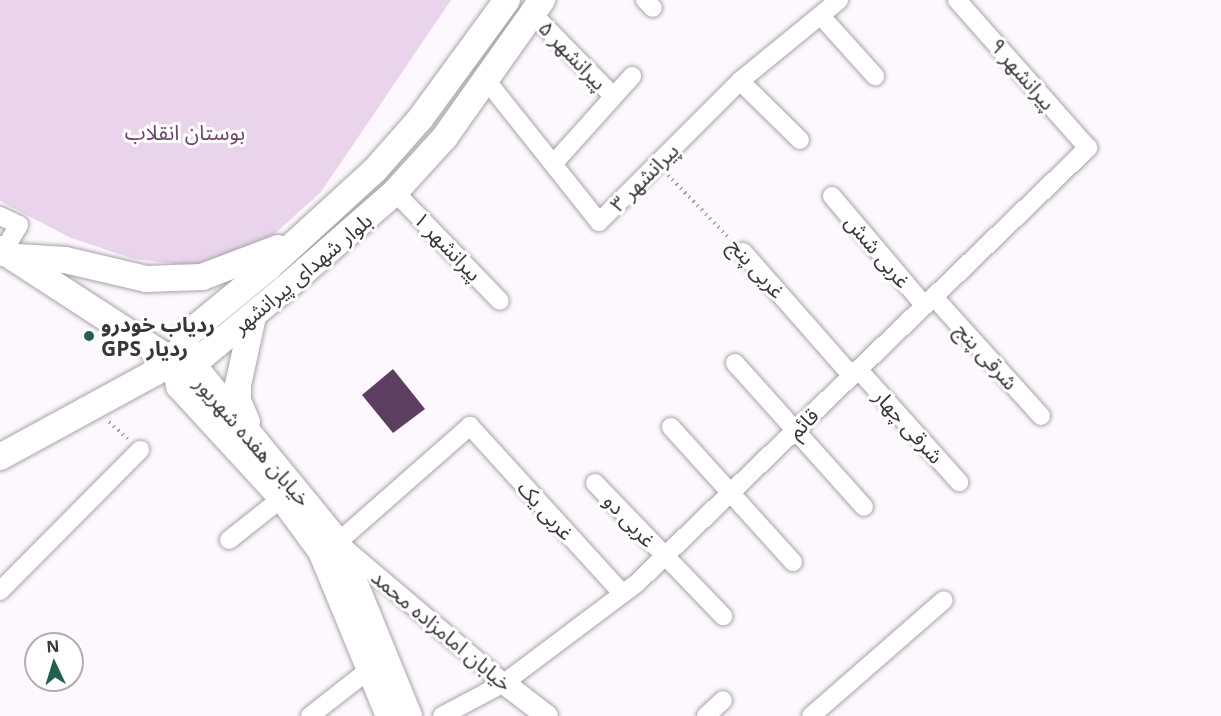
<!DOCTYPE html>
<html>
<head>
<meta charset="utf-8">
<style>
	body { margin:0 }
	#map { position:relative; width:1221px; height:716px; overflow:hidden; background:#fdf8fe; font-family:"Open Sans","Noto Sans Arabic",sans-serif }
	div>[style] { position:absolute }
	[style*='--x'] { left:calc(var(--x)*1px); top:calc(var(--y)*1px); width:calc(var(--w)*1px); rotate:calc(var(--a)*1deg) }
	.green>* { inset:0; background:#e9d4eb }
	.building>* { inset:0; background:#5c3f60 }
	.path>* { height:4px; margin-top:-2px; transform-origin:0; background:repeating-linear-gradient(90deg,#a7a3a8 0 1.5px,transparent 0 6px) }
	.roads { filter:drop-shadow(0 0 2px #a8a3a8) drop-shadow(0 0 2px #a8a3a8) }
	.minor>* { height:18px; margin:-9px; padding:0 9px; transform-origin:9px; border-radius:9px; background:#fff }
	.tertiary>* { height:22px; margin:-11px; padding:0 11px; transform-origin:11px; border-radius:11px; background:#fff }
	.secondary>* { height:26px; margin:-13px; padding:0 13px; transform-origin:13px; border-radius:13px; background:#fff }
	.dots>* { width:16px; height:16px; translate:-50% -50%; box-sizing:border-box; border:3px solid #fff; border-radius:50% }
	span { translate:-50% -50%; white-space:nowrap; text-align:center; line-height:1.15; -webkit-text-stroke:6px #fff; paint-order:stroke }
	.street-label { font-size:21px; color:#393739 }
	.park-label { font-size:21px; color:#704375 }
	.poi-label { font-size:21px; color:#393739; font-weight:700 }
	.left { translate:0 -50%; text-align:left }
	.north { position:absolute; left:24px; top:632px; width:60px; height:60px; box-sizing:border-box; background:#fff; border:2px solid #b0afb0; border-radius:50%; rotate:356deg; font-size:16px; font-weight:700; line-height:24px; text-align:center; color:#393739 }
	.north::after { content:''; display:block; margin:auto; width:21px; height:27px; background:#206252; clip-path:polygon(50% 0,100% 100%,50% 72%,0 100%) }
</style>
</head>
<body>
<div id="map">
	<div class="green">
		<i style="clip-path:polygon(0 0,451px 0,321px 192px,269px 239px,205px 267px,134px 259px,71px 238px,0 201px)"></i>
	</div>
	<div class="building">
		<i style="clip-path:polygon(393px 369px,425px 409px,393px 433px,362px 395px)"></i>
	</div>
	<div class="path">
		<i style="--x:668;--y:175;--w:92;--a:45.9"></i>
		<i style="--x:109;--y:422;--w:25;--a:42"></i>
	</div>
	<div class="roads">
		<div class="minor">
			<i style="--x:645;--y:0;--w:11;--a:45"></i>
			<i style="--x:533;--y:14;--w:115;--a:45.7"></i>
			<i style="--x:821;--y:16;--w:81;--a:48"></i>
			<i style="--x:487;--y:81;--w:180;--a:51.5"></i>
			<i style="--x:599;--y:222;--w:199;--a:-45"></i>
			<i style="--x:740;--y:81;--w:128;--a:-39.3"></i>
			<i style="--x:740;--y:81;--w:84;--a:44.5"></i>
			<i style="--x:554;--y:163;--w:117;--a:-48.1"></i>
			<i style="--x:395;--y:192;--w:151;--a:46.1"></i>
			<i style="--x:832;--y:196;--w:144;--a:49.8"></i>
			<i style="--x:0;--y:216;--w:21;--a:25"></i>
			<i style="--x:19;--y:225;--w:37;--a:121"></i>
			<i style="--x:743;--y:252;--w:165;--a:48.7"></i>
			<i style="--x:934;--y:297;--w:160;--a:48"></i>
			<i style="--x:735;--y:363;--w:193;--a:48.1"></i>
			<i style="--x:858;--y:369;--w:152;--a:48.2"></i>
			<i style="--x:671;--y:427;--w:182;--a:47.9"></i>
			<i style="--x:595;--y:483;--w:185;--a:46.1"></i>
			<i style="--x:229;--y:540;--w:68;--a:-38.4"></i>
			<i style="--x:0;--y:591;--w:199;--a:-45.2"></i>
			<i style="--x:504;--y:683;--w:218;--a:-139.7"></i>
			<i style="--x:338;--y:542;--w:176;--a:-41.3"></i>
			<i style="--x:470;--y:426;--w:227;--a:47.7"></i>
			<i style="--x:310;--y:716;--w:76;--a:-38.1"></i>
			<i style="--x:442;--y:716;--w:70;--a:-28"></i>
			<i style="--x:504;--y:683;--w:166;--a:-36.9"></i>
			<i style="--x:637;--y:583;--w:627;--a:-43.97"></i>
			<i style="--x:1088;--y:148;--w:198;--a:-131.5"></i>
			<i style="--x:706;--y:716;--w:23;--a:-43"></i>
			<i style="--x:811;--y:716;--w:176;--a:-41.1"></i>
		</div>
		<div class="tertiary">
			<i style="--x:504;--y:683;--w:54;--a:37.5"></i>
		</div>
		<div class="secondary">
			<i style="--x:0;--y:249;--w:207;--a:33"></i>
			<i style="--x:174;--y:362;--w:31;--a:27"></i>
			<i style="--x:202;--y:376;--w:215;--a:50.7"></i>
			<i style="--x:338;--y:542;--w:188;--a:67.8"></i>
			<i style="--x:17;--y:257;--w:48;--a:3.6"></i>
			<i style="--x:65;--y:260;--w:83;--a:13.2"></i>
			<i style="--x:146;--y:279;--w:56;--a:-2"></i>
			<i style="--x:202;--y:277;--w:81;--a:-20.9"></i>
			<i style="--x:174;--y:362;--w:33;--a:-63"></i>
			<i style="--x:189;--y:333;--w:104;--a:-39.5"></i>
			<i style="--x:269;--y:267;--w:144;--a:-42.5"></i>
			<i style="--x:375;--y:170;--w:68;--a:-48.6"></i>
			<i style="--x:420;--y:119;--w:147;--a:-53.8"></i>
			<i style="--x:174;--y:362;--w:25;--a:78"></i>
			<i style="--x:179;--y:386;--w:152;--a:47.4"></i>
			<i style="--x:282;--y:498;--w:66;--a:53.7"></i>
			<i style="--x:321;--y:551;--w:178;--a:67.6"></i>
			<i style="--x:247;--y:422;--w:23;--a:-113"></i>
			<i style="--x:238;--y:401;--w:16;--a:-90"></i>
			<i style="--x:238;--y:385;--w:71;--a:-77.7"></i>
			<i style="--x:0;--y:457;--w:198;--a:-28.6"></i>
			<i style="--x:174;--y:362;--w:31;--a:-13"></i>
			<i style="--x:204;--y:355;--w:101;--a:-39.4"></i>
			<i style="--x:282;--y:291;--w:150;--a:-41.2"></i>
			<i style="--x:395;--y:192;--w:74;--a:-47.7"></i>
			<i style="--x:445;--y:137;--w:168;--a:-54.7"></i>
		</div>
	</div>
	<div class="dots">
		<i style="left:89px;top:336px;background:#206252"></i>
	</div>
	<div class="street-label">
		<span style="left:573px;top:55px;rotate:46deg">پیرانشهر ۵</span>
		<span style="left:1023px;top:74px;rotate:49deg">پیرانشهر ۹</span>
		<span style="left:644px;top:177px;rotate:-45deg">پیرانشهر ۳</span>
		<span style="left:448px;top:246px;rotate:46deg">پیرانشهر ۱</span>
		<span style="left:878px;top:251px;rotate:50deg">غربی شش</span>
		<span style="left:757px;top:268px;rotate:48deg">غربی پنج</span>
		<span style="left:302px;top:273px;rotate:-40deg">بلوار شهدای پیرانشهر</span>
		<span style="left:987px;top:356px;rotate:48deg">شرقی پنج</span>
		<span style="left:803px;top:423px;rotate:-44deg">قائم</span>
		<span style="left:909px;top:426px;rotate:48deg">شرقی چهار</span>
		<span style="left:253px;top:441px;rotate:49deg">خیابان هفده شهریور</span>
		<span style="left:546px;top:510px;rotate:48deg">غربی یک</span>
		<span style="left:630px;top:520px;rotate:47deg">غربی دو</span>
		<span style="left:442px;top:630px;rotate:40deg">خیابان امامزاده محمد</span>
	</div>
	<div class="park-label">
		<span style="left:185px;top:132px">بوستان انقلاب</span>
	</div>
	<div class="poi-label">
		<span class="left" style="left:101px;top:336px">ردیاب خودرو<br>GPS ردیار</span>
	</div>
	<div class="north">N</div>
</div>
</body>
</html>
